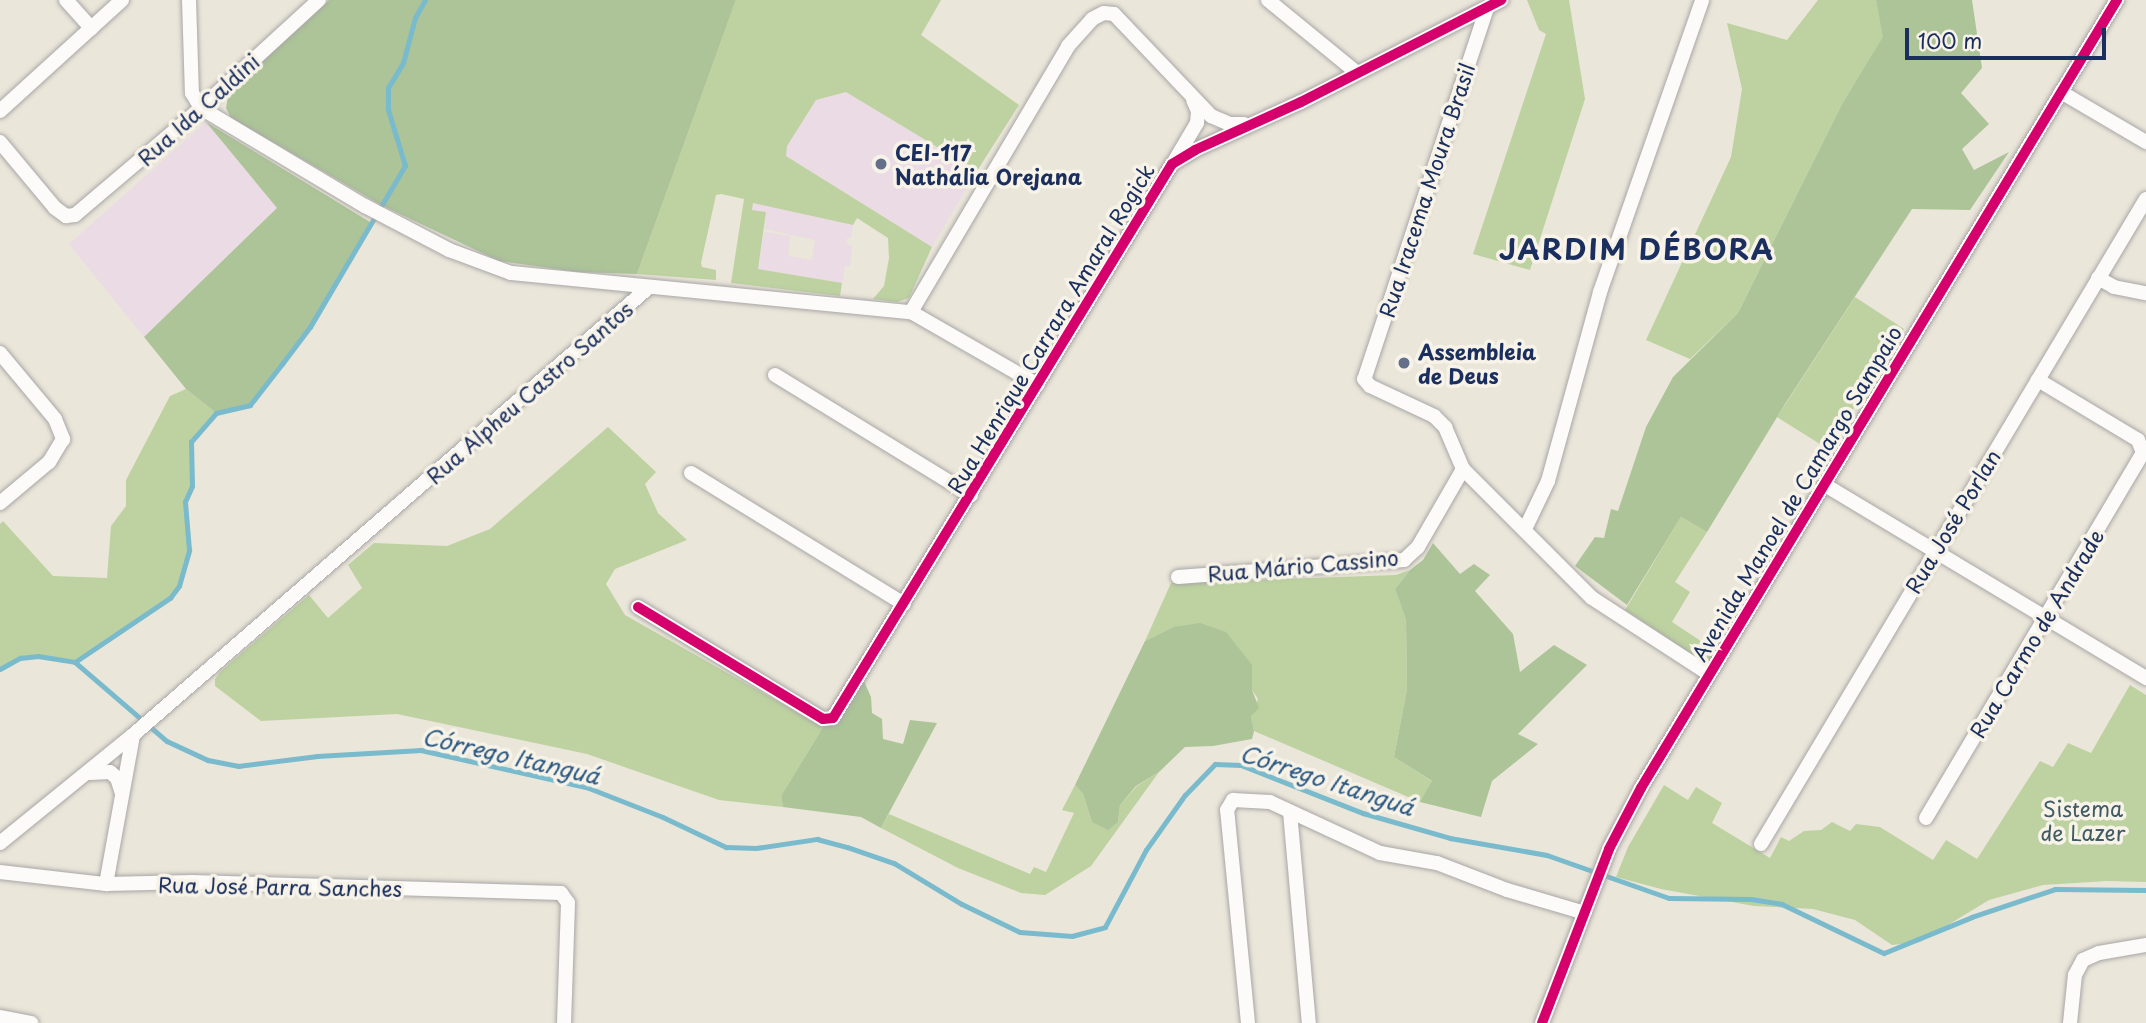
<!DOCTYPE html>
<html>
<head>
<meta charset="utf-8">
<style>
	body { margin:0 }
	#map { position:relative; width:2146px; height:1023px; overflow:hidden; background:#ebe6da; font-family:"Playpen Sans",sans-serif }
	div>[style] { position:absolute }
	[style*='--x'] { left:calc(var(--x)*1px); top:calc(var(--y)*1px); width:calc(var(--w)*1px); rotate:calc(var(--a)*1deg) }
	.built>* { inset:0; background:#eadbe4 }
	.green>* { inset:0; background:#bdd2a0 }
	.forest>* { inset:0; background:#acc498 }
	.stream>* { height:4.5px; margin:-2.25px; padding:0 2.25px; transform-origin:2.25px; border-radius:2.25px; background:#7abacd }
	.roads { filter:drop-shadow(0 0 2px #a8a7a6) drop-shadow(0 0 2px #a8a7a6) }
	.minor>* { height:14px; margin:-7px; padding:0 7px; transform-origin:7px; border-radius:7px; background:#fcfbf9 }
	.cycleway>* { height:10px; margin:-5px; padding:0 5px; transform-origin:5px; border-radius:5px; background:#d6006c }
	.dots>* { width:19px; height:19px; translate:-50% -50%; box-sizing:border-box; border:4px solid #f7f3e8; border-radius:50% }
	span { translate:-50% -50%; white-space:nowrap; text-align:center; line-height:1.15; -webkit-text-stroke:7px #f7f3e8; paint-order:stroke }
	.street-label { font-size:21px; color:#1b2f5e }
	.poi-label { font-size:21px; color:#1b2f5e; font-weight:700 }
	.left { translate:0 -50%; text-align:left }
	.park-label { font-size:21px; color:#405b63 }
	.water-label { font-size:23px; color:#2b5983; font-style:italic }
	.district-label { font-size:28px; color:#1b2f5e; font-weight:700; letter-spacing:2px }
	.scale { position:absolute; left:1905px; top:28px; width:201px; height:32px; box-sizing:border-box; border:4px solid #1b2f5e; border-top:0; padding-left:9px; font-size:21px; line-height:24px; white-space:nowrap; color:#1b2f5e; -webkit-text-stroke:5px #f7f3e8; paint-order:stroke }
</style>
</head>
<body>
<div id="map">
	<div class="built">
		<i style="clip-path:polygon(846px 92px,977px 171px,932px 247px,786px 156px,786px 146px,816px 100px)"></i>
		<i style="clip-path:polygon(206px 122px,277px 208px,144px 337px,69px 244px)"></i>
		<i style="clip-path:polygon(753px 203px,853px 225px,851px 238px,847px 238px,846px 244px,852px 246px,850px 266px,845px 266px,842px 283px,758px 270px,764px 232px,790px 236px,788px 256px,812px 260px,815px 240px,765px 229px,766px 213px,752px 210px)"></i>
	</div>
	<div class="green">
		<i style="clip-path:polygon(736px 0,941px 0,921px 35px,1019px 105px,977px 171px,846px 92px,816px 100px,787px 146px,786px 156px,932px 247px,909px 298px,897px 302px,873px 299px,884px 286px,889px 258px,888px 238px,857px 218px,853px 225px,753px 203px,752px 210px,766px 212px,758px 269px,842px 283px,840px 296px,731px 283px,744px 199px,721px 194px,716px 195px,701px 263px,702px 267px,716px 270px,716px 280px,637px 274px)"></i>
		<i style="clip-path:polygon(1527px 0,1569px 0,1585px 99px,1530px 270px,1473px 254px,1546px 34px,1539px 30px)"></i>
		<i style="clip-path:polygon(1818px 0,1876px 0,1884px 37px,1842px 104px,1738px 313px,1690px 359px,1646px 340px,1731px 157px,1742px 89px,1727px 23px,1787px 40px)"></i>
		<i style="clip-path:polygon(1855px 297px,1904px 329px,1828px 449px,1777px 417px)"></i>
		<i style="clip-path:polygon(186px 389px,216px 413px,191px 442px,192px 486px,185px 502px,189px 550px,179px 586px,168px 599px,75px 662px,38px 656px,20px 658px,0 669px,0 524px,3px 521px,53px 576px,107px 578px,111px 526px,126px 506px,126px 480px,170px 396px)"></i>
		<i style="clip-path:polygon(608px 427px,656px 472px,645px 484px,658px 513px,687px 540px,615px 569px,606px 584px,625px 615px,823px 727px,781px 796px,783px 807px,719px 800px,587px 754px,397px 714px,261px 721px,215px 686px,215px 679px,221px 671px,309px 595px,328px 618px,362px 588px,348px 565px,374px 543px,447px 546px,490px 529px)"></i>
		<i style="clip-path:polygon(1681px 517px,1707px 532px,1675px 582px,1690px 592px,1672px 622px,1716px 651px,1708px 665px,1625px 610px)"></i>
		<i style="clip-path:polygon(1410px 570px,1395px 589px,1406px 620px,1407px 689px,1394px 757px,1433px 782px,1420px 802px,1254px 731px,1251px 716px,1258px 699px,1252px 690px,1252px 665px,1173px 627px,1145px 641px,1171px 583px,1396px 575px)"></i>
		<i style="clip-path:polygon(2130px 685px,2146px 695px,2146px 882px,2107px 881px,2043px 885px,1989px 900px,1920px 942px,1892px 945px,1855px 920px,1813px 909px,1754px 906px,1661px 889px,1616px 877px,1628px 847px,1664px 785px,1688px 800px,1696px 787px,1722px 803px,1712px 823px,1770px 858px,1781px 837px,1789px 841px,1804px 831px,1821px 830px,1832px 822px,1850px 831px,1856px 824px,1880px 827px,1933px 860px,1946px 840px,1977px 859px,2040px 761px,2053px 767px,2068px 743px,2091px 753px)"></i>
		<i style="clip-path:polygon(1159px 772px,1091px 866px,1045px 895px,1021px 893px,958px 868px,881px 828px,889px 814px,1030px 874px,1034px 867px,1046px 872px,1074px 813px,1062px 810px,1075px 785px,1083px 794px,1092px 822px,1118px 822px,1120px 805px,1137px 786px)"></i>
	</div>
	<div class="forest">
		<i style="clip-path:polygon(329px 0,736px 0,637px 274px,578px 272px,499px 261px,381px 205px,231px 118px,226px 108px,228px 97px,234px 88px)"></i>
		<i style="clip-path:polygon(1876px 0,1972px 0,1982px 68px,1961px 93px,1989px 124px,1962px 149px,1974px 170px,2009px 152px,1970px 210px,1912px 209px,1785px 404px,1707px 532px,1681px 517px,1627px 605px,1575px 566px,1595px 537px,1604px 538px,1611px 509px,1618px 511px,1646px 427px,1673px 377px,1738px 313px,1842px 104px,1883px 37px)"></i>
		<i style="clip-path:polygon(206px 122px,370px 222px,310px 327px,250px 405px,216px 413px,186px 389px,144px 337px,277px 208px)"></i>
		<i style="clip-path:polygon(1433px 543px,1460px 574px,1474px 564px,1490px 575px,1475px 591px,1513px 634px,1520px 672px,1554px 645px,1587px 665px,1518px 734px,1538px 744px,1492px 781px,1481px 817px,1420px 802px,1432px 781px,1394px 757px,1407px 689px,1406px 620px,1395px 589px,1410px 570px,1423px 560px)"></i>
		<i style="clip-path:polygon(1200px 623px,1226px 632px,1252px 665px,1252px 690px,1259px 708px,1251px 716px,1254px 731px,1252px 739px,1213px 746px,1185px 747px,1159px 772px,1136px 786px,1120px 805px,1118px 822px,1108px 830px,1092px 822px,1083px 794px,1075px 785px,1145px 641px,1173px 627px)"></i>
		<i style="clip-path:polygon(863px 679px,871px 697px,872px 713px,882px 719px,883px 739px,903px 744px,910px 720px,937px 723px,881px 828px,861px 817px,783px 807px,781px 796px,823px 727px,838px 721px)"></i>
	</div>
	<div class="stream">
		<i style="--x:75;--y:662;--w:115;--a:-34"></i>
		<i style="--x:170;--y:598;--w:15;--a:-53"></i>
		<i style="--x:179;--y:586;--w:37;--a:-74"></i>
		<i style="--x:189;--y:550;--w:48;--a:-94.8"></i>
		<i style="--x:185;--y:502;--w:17;--a:-66"></i>
		<i style="--x:192;--y:486;--w:44;--a:-91.3"></i>
		<i style="--x:191;--y:442;--w:38;--a:-49"></i>
		<i style="--x:216;--y:413;--w:35;--a:-13"></i>
		<i style="--x:250;--y:405;--w:52;--a:-52"></i>
		<i style="--x:282;--y:364;--w:46;--a:-52.9"></i>
		<i style="--x:310;--y:327;--w:187;--a:-59.5"></i>
		<i style="--x:405;--y:166;--w:59;--a:-106.9"></i>
		<i style="--x:388;--y:110;--w:22;--a:-90"></i>
		<i style="--x:388;--y:88;--w:29;--a:-59"></i>
		<i style="--x:403;--y:63;--w:47;--a:-75.1"></i>
		<i style="--x:415;--y:18;--w:21;--a:-61"></i>
		<i style="--x:0;--y:669;--w:23;--a:-29"></i>
		<i style="--x:20;--y:658;--w:18;--a:-6"></i>
		<i style="--x:38;--y:656;--w:37;--a:9"></i>
		<i style="--x:75;--y:662;--w:121;--a:40.7"></i>
		<i style="--x:167;--y:741;--w:45;--a:24.9"></i>
		<i style="--x:208;--y:760;--w:31;--a:11"></i>
		<i style="--x:238;--y:766;--w:80;--a:-7.2"></i>
		<i style="--x:317;--y:756;--w:104;--a:-3.3"></i>
		<i style="--x:421;--y:750;--w:172;--a:12.7"></i>
		<i style="--x:589;--y:788;--w:79;--a:21.4"></i>
		<i style="--x:663;--y:817;--w:70;--a:25.5"></i>
		<i style="--x:726;--y:847;--w:30;--a:2"></i>
		<i style="--x:756;--y:848;--w:62;--a:-8.4"></i>
		<i style="--x:817;--y:839;--w:31;--a:15"></i>
		<i style="--x:847;--y:847;--w:50;--a:18.8"></i>
		<i style="--x:894;--y:863;--w:79;--a:31.1"></i>
		<i style="--x:962;--y:904;--w:64;--a:25.8"></i>
		<i style="--x:1020;--y:932;--w:52;--a:4.4"></i>
		<i style="--x:1072;--y:936;--w:34;--a:-15"></i>
		<i style="--x:1105;--y:927;--w:87;--a:-62"></i>
		<i style="--x:1146;--y:850;--w:67;--a:-54.7"></i>
		<i style="--x:1185;--y:795;--w:43;--a:-45.9"></i>
		<i style="--x:1215;--y:764;--w:26;--a:2"></i>
		<i style="--x:1241;--y:765;--w:131;--a:21.5"></i>
		<i style="--x:1363;--y:813;--w:91;--a:16"></i>
		<i style="--x:1450;--y:838;--w:98;--a:9.9"></i>
		<i style="--x:1547;--y:855;--w:129;--a:19.4"></i>
		<i style="--x:1669;--y:898;--w:82;--a:0.7"></i>
		<i style="--x:1751;--y:899;--w:31;--a:9"></i>
		<i style="--x:1782;--y:904;--w:113;--a:25.7"></i>
		<i style="--x:1884;--y:953;--w:95;--a:-22.2"></i>
		<i style="--x:1972;--y:917;--w:88;--a:-18.6"></i>
		<i style="--x:2055;--y:889;--w:91;--a:0.6"></i>
	</div>
	<div class="roads">
		<div class="minor">
			<i style="--x:66;--y:0;--w:38;--a:48"></i>
			<i style="--x:189;--y:0;--w:93;--a:88.2"></i>
			<i style="--x:192;--y:93;--w:17;--a:59"></i>
			<i style="--x:201;--y:108;--w:191;--a:30.9"></i>
			<i style="--x:365;--y:206;--w:95;--a:27.6"></i>
			<i style="--x:449;--y:250;--w:66;--a:20.4"></i>
			<i style="--x:511;--y:273;--w:402;--a:5.6"></i>
			<i style="--x:911;--y:312;--w:146;--a:29.9"></i>
			<i style="--x:1268;--y:0;--w:114;--a:39.3"></i>
			<i style="--x:1487;--y:8;--w:391;--a:108.3"></i>
			<i style="--x:1364;--y:379;--w:9;--a:49"></i>
			<i style="--x:1370;--y:386;--w:71;--a:25.1"></i>
			<i style="--x:1434;--y:416;--w:16;--a:45"></i>
			<i style="--x:1445;--y:427;--w:46;--a:66.8"></i>
			<i style="--x:1463;--y:469;--w:182;--a:45"></i>
			<i style="--x:1592;--y:598;--w:140;--a:33"></i>
			<i style="--x:2061;--y:92;--w:99;--a:30.5"></i>
			<i style="--x:0;--y:111;--w:165;--a:-42.3"></i>
			<i style="--x:0;--y:142;--w:86;--a:50.2"></i>
			<i style="--x:55;--y:208;--w:14;--a:36"></i>
			<i style="--x:66;--y:216;--w:9;--a:-6"></i>
			<i style="--x:75;--y:215;--w:165;--a:-40.3"></i>
			<i style="--x:201;--y:108;--w:160;--a:-42.5"></i>
			<i style="--x:1175;--y:160;--w:43;--a:-59.3"></i>
			<i style="--x:1197;--y:123;--w:12;--a:-85"></i>
			<i style="--x:1198;--y:111;--w:12;--a:-114"></i>
			<i style="--x:2098;--y:278;--w:18;--a:29"></i>
			<i style="--x:2114;--y:287;--w:33;--a:11"></i>
			<i style="--x:911;--y:312;--w:309;--a:-59.4"></i>
			<i style="--x:1068;--y:46;--w:36;--a:-48"></i>
			<i style="--x:1092;--y:19;--w:13;--a:-27"></i>
			<i style="--x:1104;--y:13;--w:10;--a:6"></i>
			<i style="--x:1114;--y:14;--w:141;--a:46.4"></i>
			<i style="--x:1211;--y:116;--w:21;--a:23"></i>
			<i style="--x:1230;--y:124;--w:14;--a:0"></i>
			<i style="--x:0;--y:353;--w:86;--a:50.2"></i>
			<i style="--x:55;--y:419;--w:22;--a:68"></i>
			<i style="--x:63;--y:439;--w:27;--a:121"></i>
			<i style="--x:49;--y:462;--w:64;--a:140.1"></i>
			<i style="--x:775;--y:375;--w:230;--a:31.5"></i>
			<i style="--x:691;--y:473;--w:250;--a:31.6"></i>
			<i style="--x:1825;--y:485;--w:375;--a:31"></i>
			<i style="--x:1525;--y:529;--w:53;--a:-64.4"></i>
			<i style="--x:1548;--y:481;--w:196;--a:-74.6"></i>
			<i style="--x:1600;--y:292;--w:309;--a:-70.7"></i>
			<i style="--x:1178;--y:577;--w:227;--a:-4.3"></i>
			<i style="--x:1404;--y:560;--w:19;--a:-43"></i>
			<i style="--x:1418;--y:547;--w:90;--a:-60"></i>
			<i style="--x:638;--y:607;--w:216;--a:31.2"></i>
			<i style="--x:823;--y:719;--w:10;--a:-6"></i>
			<i style="--x:833;--y:718;--w:649;--a:-58.54"></i>
			<i style="--x:1172;--y:164;--w:27;--a:-31"></i>
			<i style="--x:1195;--y:150;--w:116;--a:-24.4"></i>
			<i style="--x:1301;--y:102;--w:225;--a:-27"></i>
			<i style="--x:90;--y:773;--w:20;--a:-3"></i>
			<i style="--x:110;--y:772;--w:9;--a:41"></i>
			<i style="--x:117;--y:778;--w:16;--a:72"></i>
			<i style="--x:1290;--y:812;--w:212;--a:84.9"></i>
			<i style="--x:1926;--y:818;--w:425;--a:-59.3"></i>
			<i style="--x:2143;--y:453;--w:14;--a:-111"></i>
			<i style="--x:2138;--y:440;--w:117;--a:-149"></i>
			<i style="--x:0;--y:843;--w:171;--a:-39.1"></i>
			<i style="--x:133;--y:735;--w:682;--a:-40.96"></i>
			<i style="--x:1761;--y:844;--w:751;--a:-59.17"></i>
			<i style="--x:0;--y:872;--w:107;--a:6.5"></i>
			<i style="--x:106;--y:884;--w:86;--a:-1.3"></i>
			<i style="--x:192;--y:882;--w:369;--a:1.7"></i>
			<i style="--x:561;--y:893;--w:12;--a:55"></i>
			<i style="--x:568;--y:903;--w:120;--a:91.9"></i>
			<i style="--x:106;--y:884;--w:151;--a:-79.7"></i>
			<i style="--x:0;--y:1017;--w:32;--a:11"></i>
			<i style="--x:1248;--y:1023;--w:214;--a:-95.6"></i>
			<i style="--x:1227;--y:810;--w:12;--a:-59"></i>
			<i style="--x:1233;--y:800;--w:37;--a:3"></i>
			<i style="--x:1270;--y:802;--w:121;--a:24.9"></i>
			<i style="--x:1380;--y:853;--w:58;--a:10"></i>
			<i style="--x:1437;--y:863;--w:75;--a:21.1"></i>
			<i style="--x:1507;--y:890;--w:81;--a:16.4"></i>
			<i style="--x:1542;--y:1023;--w:186;--a:-68.9"></i>
			<i style="--x:1609;--y:849;--w:69;--a:-62.3"></i>
			<i style="--x:1641;--y:788;--w:921;--a:-58.87"></i>
			<i style="--x:2070;--y:1023;--w:48;--a:-84.1"></i>
			<i style="--x:2075;--y:975;--w:17;--a:-62"></i>
			<i style="--x:2083;--y:960;--w:17;--a:-24"></i>
			<i style="--x:2099;--y:953;--w:48;--a:-9.7"></i>
		</div>
	</div>
	<div class="cycleway">
		<i style="--x:638;--y:607;--w:216;--a:31.2"></i>
		<i style="--x:823;--y:719;--w:10;--a:-6"></i>
		<i style="--x:833;--y:718;--w:649;--a:-58.54"></i>
		<i style="--x:1172;--y:164;--w:27;--a:-31"></i>
		<i style="--x:1195;--y:150;--w:116;--a:-24.4"></i>
		<i style="--x:1301;--y:102;--w:225;--a:-27"></i>
		<i style="--x:1542;--y:1023;--w:186;--a:-68.9"></i>
		<i style="--x:1609;--y:849;--w:69;--a:-62.3"></i>
		<i style="--x:1641;--y:788;--w:921;--a:-58.87"></i>
	</div>
	<div class="dots">
		<i style="left:881px;top:164px;background:#646f89"></i>
		<i style="left:1404px;top:363px;background:#646f89"></i>
	</div>
	<div class="street-label">
		<span style="left:198px;top:109px;rotate:-42deg">Rua Ida Caldini</span>
		<span style="left:1426px;top:190px;rotate:-72deg">Rua Iracema Moura Brasil</span>
		<span style="left:1050px;top:328px;rotate:-59deg">Rua Henrique Carrara Amaral Rogick</span>
		<span style="left:529px;top:392px;rotate:-41deg">Rua Alpheu Castro Santos</span>
		<span style="left:1796px;top:493px;rotate:-59deg">Avenida Manoel de Camargo Sampaio</span>
		<span style="left:1952px;top:521px;rotate:-59deg">Rua José Porlan</span>
		<span style="left:1303px;top:565px;rotate:-5deg">Rua Mário Cassino</span>
		<span style="left:2036px;top:633px;rotate:-59deg">Rua Carmo de Andrade</span>
		<span style="left:280px;top:886px;rotate:1deg">Rua José Parra Sanches</span>
	</div>
	<div class="poi-label">
		<span class="left" style="left:895px;top:164px">CEI-117<br>Nathália Orejana</span>
		<span class="left" style="left:1418px;top:363px">Assembleia<br>de Deus</span>
	</div>
	<div class="park-label">
		<span style="left:2083px;top:820px">Sistema<br>de Lazer</span>
	</div>
	<div class="water-label">
		<span style="left:511px;top:756px;rotate:13deg">Córrego Itanguá</span>
		<span style="left:1327px;top:780px;rotate:18deg">Córrego Itanguá</span>
	</div>
	<div class="district-label">
		<span style="left:1637px;top:249px">JARDIM DÉBORA</span>
	</div>
	<div class="scale">100 m</div>
</div>
</body>
</html>
